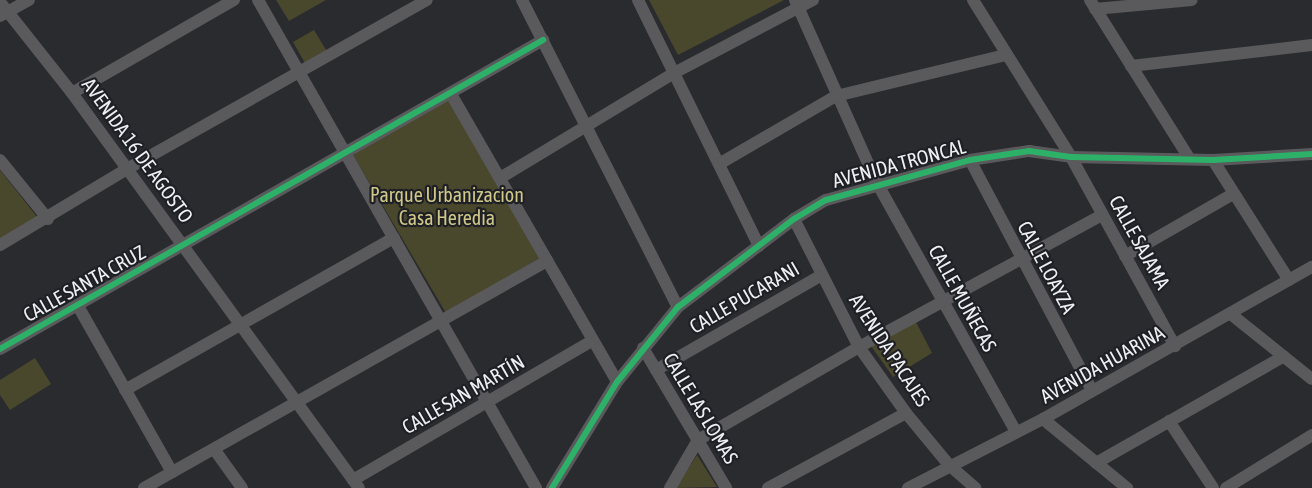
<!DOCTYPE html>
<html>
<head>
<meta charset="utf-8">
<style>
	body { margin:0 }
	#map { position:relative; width:1312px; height:488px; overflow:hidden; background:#2a2b2e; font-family:"Asap Condensed",sans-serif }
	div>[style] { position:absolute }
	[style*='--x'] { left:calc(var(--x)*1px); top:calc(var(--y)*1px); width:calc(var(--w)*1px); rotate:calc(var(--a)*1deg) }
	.green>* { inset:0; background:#49472c }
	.minor>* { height:12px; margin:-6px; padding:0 6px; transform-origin:6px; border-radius:6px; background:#5a5a5c }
	.cycleway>* { height:6px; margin:-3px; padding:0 3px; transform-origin:3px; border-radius:3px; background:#2db169 }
	span { translate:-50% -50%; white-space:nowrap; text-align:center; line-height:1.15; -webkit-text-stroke:4.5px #1f2025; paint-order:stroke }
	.street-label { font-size:20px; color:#eeeff2 }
	.park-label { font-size:20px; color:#cfc888 }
</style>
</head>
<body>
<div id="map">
	<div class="green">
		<i style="clip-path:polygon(276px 0,326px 0,289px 21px)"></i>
		<i style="clip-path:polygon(649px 0,784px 0,678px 55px)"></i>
		<i style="clip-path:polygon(314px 30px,328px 53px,306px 65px,293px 42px)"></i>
		<i style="clip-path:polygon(448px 100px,540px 258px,446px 313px,353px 155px)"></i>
		<i style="clip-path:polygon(0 170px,38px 218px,0 239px)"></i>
		<i style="clip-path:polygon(916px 322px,932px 353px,893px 377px,871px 346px)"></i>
		<i style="clip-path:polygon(35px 358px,51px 384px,10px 410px,0 395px,0 380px)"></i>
		<i style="clip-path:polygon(697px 455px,717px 487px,676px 488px)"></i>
	</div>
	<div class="minor">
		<i style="--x:258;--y:0;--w:562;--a:60.33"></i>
		<i style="--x:522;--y:0;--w:344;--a:63.1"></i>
		<i style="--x:638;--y:0;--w:274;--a:63.8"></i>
		<i style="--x:795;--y:0;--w:201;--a:65.9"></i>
		<i style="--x:877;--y:183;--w:285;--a:60.8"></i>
		<i style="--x:973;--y:0;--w:185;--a:58"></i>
		<i style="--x:1071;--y:157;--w:216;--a:61.2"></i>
		<i style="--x:1090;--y:0;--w:186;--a:57.9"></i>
		<i style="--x:0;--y:2;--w:116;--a:51.6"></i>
		<i style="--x:72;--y:93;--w:488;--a:54"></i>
		<i style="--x:1095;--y:9;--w:97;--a:-5.3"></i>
		<i style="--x:0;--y:16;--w:33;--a:-29"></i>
		<i style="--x:1131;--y:66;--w:182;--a:-6.6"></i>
		<i style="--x:72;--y:93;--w:187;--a:-29.9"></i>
		<i style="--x:451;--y:94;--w:332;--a:60"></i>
		<i style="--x:0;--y:160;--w:76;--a:50.9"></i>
		<i style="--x:970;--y:160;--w:260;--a:62.1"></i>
		<i style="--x:1213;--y:160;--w:142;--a:57.7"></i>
		<i style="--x:719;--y:164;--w:135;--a:-30.2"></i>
		<i style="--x:836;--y:96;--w:174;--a:-13.6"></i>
		<i style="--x:500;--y:178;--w:203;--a:-31.1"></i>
		<i style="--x:674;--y:73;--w:157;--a:-27.7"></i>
		<i style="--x:794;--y:219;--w:144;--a:63.1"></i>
		<i style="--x:859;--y:347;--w:81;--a:54.5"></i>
		<i style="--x:906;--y:413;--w:67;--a:50.4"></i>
		<i style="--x:949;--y:465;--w:35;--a:41"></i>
		<i style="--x:0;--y:245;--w:148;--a:-30.9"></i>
		<i style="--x:127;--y:169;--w:344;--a:-29.4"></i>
		<i style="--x:1125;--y:256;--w:125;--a:-29.9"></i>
		<i style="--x:78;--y:306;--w:191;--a:60.5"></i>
		<i style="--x:1232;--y:315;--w:102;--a:38.7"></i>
		<i style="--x:643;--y:348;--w:163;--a:59.3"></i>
		<i style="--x:0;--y:349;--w:625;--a:-29.64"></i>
		<i style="--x:656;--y:370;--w:189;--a:-29.8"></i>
		<i style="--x:125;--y:390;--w:309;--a:-29.5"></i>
		<i style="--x:1043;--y:419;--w:109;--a:39.4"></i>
		<i style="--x:1169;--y:421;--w:80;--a:56.7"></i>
		<i style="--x:214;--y:449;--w:48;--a:54.3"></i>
		<i style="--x:1096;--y:463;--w:216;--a:-29.6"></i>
		<i style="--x:353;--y:480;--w:276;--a:-30.2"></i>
		<i style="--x:144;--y:488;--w:463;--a:-29.4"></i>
		<i style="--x:552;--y:488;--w:124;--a:-58.5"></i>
		<i style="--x:617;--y:382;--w:97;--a:-50.9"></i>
		<i style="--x:678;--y:307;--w:146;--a:-37.2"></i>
		<i style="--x:794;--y:219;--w:37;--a:-31"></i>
		<i style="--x:826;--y:200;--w:149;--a:-15.5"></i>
		<i style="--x:970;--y:160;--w:60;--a:-8.7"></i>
		<i style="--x:1029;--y:151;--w:42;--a:8.1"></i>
		<i style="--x:1071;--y:157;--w:142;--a:1.2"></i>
		<i style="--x:1213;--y:160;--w:99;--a:-3.5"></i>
		<i style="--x:670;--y:488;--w:56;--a:-59.7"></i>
		<i style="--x:698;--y:440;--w:186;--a:-30"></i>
		<i style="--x:859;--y:347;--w:277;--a:-28.5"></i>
		<i style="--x:768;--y:488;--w:157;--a:-28.5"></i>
		<i style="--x:908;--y:488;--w:152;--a:-27.1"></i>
		<i style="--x:1043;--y:419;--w:309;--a:-29.5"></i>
		<i style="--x:1226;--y:488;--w:101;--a:-31.6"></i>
	</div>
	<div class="cycleway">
		<i style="--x:0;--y:349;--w:625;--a:-29.64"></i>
		<i style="--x:552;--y:488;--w:124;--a:-58.5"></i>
		<i style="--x:617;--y:382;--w:97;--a:-50.9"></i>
		<i style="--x:678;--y:307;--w:146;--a:-37.2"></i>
		<i style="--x:794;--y:219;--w:37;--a:-31"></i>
		<i style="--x:826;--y:200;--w:149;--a:-15.5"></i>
		<i style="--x:970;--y:160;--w:60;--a:-8.7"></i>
		<i style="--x:1029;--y:151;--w:42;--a:8.1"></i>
		<i style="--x:1071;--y:157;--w:142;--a:1.2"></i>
		<i style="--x:1213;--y:160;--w:99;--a:-3.5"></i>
	</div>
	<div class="street-label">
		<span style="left:138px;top:150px;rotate:54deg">AVENIDA 16 DE AGOSTO</span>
		<span style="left:899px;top:163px;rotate:-15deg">AVENIDA TRONCAL</span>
		<span style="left:1140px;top:242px;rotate:61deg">CALLE SAJAMA</span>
		<span style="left:1047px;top:267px;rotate:62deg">CALLE LOAYZA</span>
		<span style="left:84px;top:283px;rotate:-29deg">CALLE SANTA CRUZ</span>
		<span style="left:744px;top:297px;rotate:-30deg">CALLE PUCARANI</span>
		<span style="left:963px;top:298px;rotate:61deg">CALLE MUÑECAS</span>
		<span style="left:890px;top:350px;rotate:57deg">AVENIDA PACAJES</span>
		<span style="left:1102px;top:364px;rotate:-29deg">AVENIDA HUARINA</span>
		<span style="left:463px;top:394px;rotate:-30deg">CALLE SAN MARTÍN</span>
		<span style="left:701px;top:408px;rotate:59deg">CALLE LAS LOMAS</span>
	</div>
	<div class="park-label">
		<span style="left:447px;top:206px">Parque Urbanizacion<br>Casa Heredia</span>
	</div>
</div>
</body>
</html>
